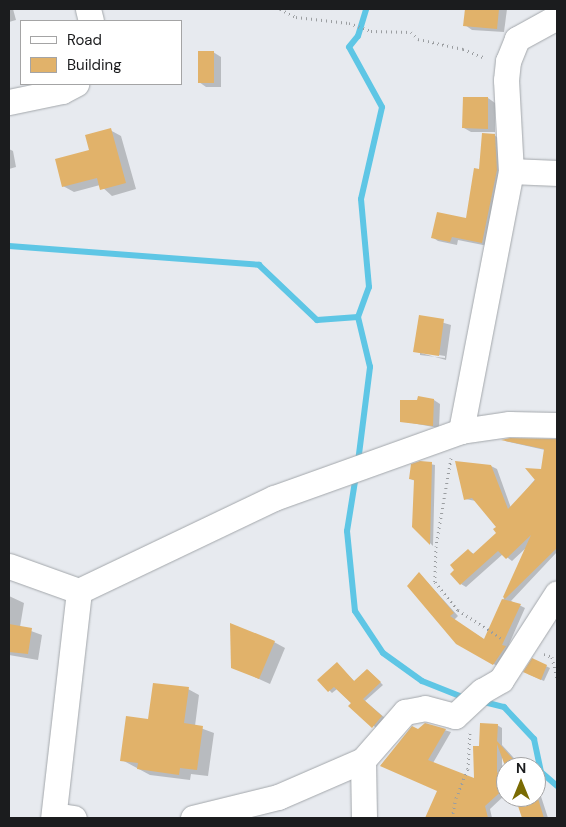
<!DOCTYPE html>
<html>
<head>
<meta charset="utf-8">
<style>
	body { margin:0 }
	#map { position:relative; width:566px; height:827px; overflow:hidden; background:#e7eaef; font-family:"DM Sans",sans-serif }
	div>[style] { position:absolute }
	[style*='--x'] { left:calc(var(--x)*1px); top:calc(var(--y)*1px); width:calc(var(--w)*1px); rotate:calc(var(--a)*1deg) }
	.shadow>* { inset:0; background:#0003 }
	.stream>* { height:6px; margin:-3px; padding:0 3px; transform-origin:3px; border-radius:3px; background:#5ec6e5 }
	.building>* { inset:0; background:#e1b26a }
	.path>* { height:3px; margin-top:-1.5px; transform-origin:0; background:repeating-linear-gradient(90deg,#9b9ea1 0 1px,transparent 0 5px) }
	.roads { filter:drop-shadow(0 0 1px #a3a7ab) drop-shadow(0 0 1px #a3a7ab) }
	.minor>* { height:25px; margin:-12.5px; padding:0 12.5px; transform-origin:12.5px; border-radius:12.5px; background:#fff }
	span { translate:-50% -50%; white-space:nowrap; text-align:center; line-height:1.15; -webkit-text-stroke:4px #fff; paint-order:stroke }
	.frame { position:absolute; inset:0; border:10px solid #1b1c1e; pointer-events:none }
	.legend { position:absolute; left:20px; top:20px; width:162px; height:65px; box-sizing:border-box; background:#fff; border:1px solid #a4a4a5; margin:0; padding:6px 9px; list-style:none; font-size:15px; color:#1b1c1e }
	.legend li { display:flex; align-items:center; gap:10px; height:25px }
	.legend b { width:25px; border:1px solid #a4a4a5 }
	.north { position:absolute; left:496px; top:757px; width:50px; height:50px; box-sizing:border-box; background:#fff; border:1px solid #a4a4a5; border-radius:50%; rotate:0deg; font-size:14px; font-weight:700; line-height:20px; text-align:center; color:#1b1c1e }
	.north::after { content:''; display:block; margin:auto; width:18px; height:22px; background:#7a6b03; clip-path:polygon(50% 0,100% 100%,50% 72%,0 100%) }
</style>
</head>
<body>
<div id="map">
	<div class="shadow">
		<i style="clip-path:polygon(9px 9px,13px 9px,16px 20px,9px 22px)"></i>
		<i style="clip-path:polygon(466px 9px,507px 9px,504px 32px,472px 30px,465px 25px)"></i>
		<i style="clip-path:polygon(213px 52px,221px 57px,221px 87px,206px 87px,199px 82px)"></i>
		<i style="clip-path:polygon(464px 98px,488px 98px,495px 103px,495px 132px,471px 132px,464px 128px)"></i>
		<i style="clip-path:polygon(110px 130px,121px 136px,136px 189px,112px 196px,100px 185px,74px 192px,63px 186px)"></i>
		<i style="clip-path:polygon(494px 135px,500px 139px,502px 174px,488px 246px,458px 240px,457px 245px,438px 241px,432px 237px,467px 220px)"></i>
		<i style="clip-path:polygon(9px 149px,13px 151px,16px 167px,9px 169px)"></i>
		<i style="clip-path:polygon(evenodd,420px 316px,451px 325px,446px 360px,414px 351px,420px 316px,420px 352px,445px 356px,445px 358px,420px 355px,420px 352px)"></i>
		<i style="clip-path:polygon(434px 400px,440px 404px,439px 428px,401px 421px)"></i>
		<i style="clip-path:polygon(505px 441px,557px 441px,557px 552px,511px 601px,525px 608px,499px 667px,457px 643px,420px 574px,458px 616px,454px 620px,485px 640px,527px 547px,512px 561px,503px 554px,466px 587px,461px 584px,469px 551px,474px 554px,498px 533px,497px 527px,476px 501px,465px 499px,491px 466px,497px 469px,511px 508px,542px 471px,545px 450px)"></i>
		<i style="clip-path:polygon(420px 462px,435px 465px,433px 546px,414px 527px,415px 481px,411px 479px)"></i>
		<i style="clip-path:polygon(9px 596px,24px 603px,20px 627px,42px 635px,38px 660px,9px 655px)"></i>
		<i style="clip-path:polygon(274px 642px,285px 648px,270px 684px,233px 667px)"></i>
		<i style="clip-path:polygon(533px 660px,550px 668px,544px 681px,528px 674px)"></i>
		<i style="clip-path:polygon(337px 664px,355px 682px,368px 670px,383px 685px,365px 701px,385px 718px,376px 728px,337px 689px,332px 693px,319px 680px)"></i>
		<i style="clip-path:polygon(188px 689px,199px 695px,195px 726px,214px 733px,208px 776px,191px 774px,190px 780px,150px 775px,122px 760px,150px 720px)"></i>
		<i style="clip-path:polygon(evenodd,425px 724px,451px 732px,433px 763px,475px 780px,480px 747px,497px 725px,502px 728px,502px 745px,522px 767px,506px 767px,506px 794px,490px 809px,492px 818px,426px 818px,439px 791px,381px 765px,412px 728px,418px 731px,425px 724px,502px 755px,506px 767px,502px 771px,502px 755px)"></i>
		<i style="clip-path:polygon(537px 784px,548px 818px,523px 818px,516px 797px,536px 797px)"></i>
	</div>
	<div class="stream">
		<i style="--x:9;--y:246;--w:251;--a:4.3"></i>
		<i style="--x:259;--y:265;--w:80;--a:43.5"></i>
		<i style="--x:317;--y:320;--w:41;--a:-4.2"></i>
		<i style="--x:358;--y:462;--w:96;--a:-82.8"></i>
		<i style="--x:370;--y:367;--w:51;--a:-103.5"></i>
		<i style="--x:358;--y:317;--w:32;--a:-70"></i>
		<i style="--x:369;--y:287;--w:88;--a:-95.2"></i>
		<i style="--x:361;--y:199;--w:94;--a:-77.1"></i>
		<i style="--x:382;--y:107;--w:68;--a:-118.8"></i>
		<i style="--x:349;--y:47;--w:14;--a:-51"></i>
		<i style="--x:358;--y:36;--w:28;--a:-73"></i>
		<i style="--x:356;--y:475;--w:57;--a:99.1"></i>
		<i style="--x:347;--y:531;--w:80;--a:84.3"></i>
		<i style="--x:355;--y:611;--w:50;--a:56.3"></i>
		<i style="--x:383;--y:653;--w:48;--a:35.7"></i>
		<i style="--x:422;--y:681;--w:46;--a:21.6"></i>
		<i style="--x:480;--y:701;--w:25;--a:14"></i>
		<i style="--x:504;--y:707;--w:44;--a:46.8"></i>
		<i style="--x:534;--y:739;--w:34;--a:78"></i>
		<i style="--x:541;--y:772;--w:21;--a:41"></i>
	</div>
	<div class="building">
		<i style="clip-path:polygon(465px 9px,499px 9px,497px 29px,463px 26px)"></i>
		<i style="clip-path:polygon(198px 51px,214px 51px,214px 83px,198px 83px)"></i>
		<i style="clip-path:polygon(463px 97px,488px 97px,488px 129px,462px 128px)"></i>
		<i style="clip-path:polygon(111px 128px,126px 183px,100px 190px,97px 178px,62px 187px,55px 159px,89px 150px,85px 135px)"></i>
		<i style="clip-path:polygon(482px 133px,495px 134px,497px 170px,482px 243px,452px 237px,450px 242px,431px 238px,437px 212px,466px 218px,474px 168px,479px 169px)"></i>
		<i style="clip-path:polygon(419px 315px,444px 319px,439px 356px,413px 352px)"></i>
		<i style="clip-path:polygon(418px 396px,434px 399px,433px 426px,400px 422px,400px 400px,417px 400px)"></i>
		<i style="clip-path:polygon(510px 438px,557px 439px,557px 548px,505px 599px,503px 597px,531px 535px,506px 559px,498px 551px,460px 585px,450px 574px,454px 570px,450px 565px,468px 549px,473px 554px,496px 533px,493px 529px,496px 527px,472px 498px,464px 500px,455px 461px,491px 465px,508px 509px,535px 480px,525px 468px,541px 469px,544px 449px,501px 440px)"></i>
		<i style="clip-path:polygon(420px 461px,432px 462px,430px 545px,412px 527px,414px 480px,409px 479px,411px 464px)"></i>
		<i style="clip-path:polygon(419px 572px,454px 613px,450px 616px,484px 639px,502px 599px,521px 604px,502px 645px,506px 646px,493px 665px,456px 644px,407px 586px)"></i>
		<i style="clip-path:polygon(230px 623px,275px 641px,259px 679px,231px 668px)"></i>
		<i style="clip-path:polygon(9px 624px,32px 628px,28px 654px,9px 652px)"></i>
		<i style="clip-path:polygon(532px 658px,547px 665px,541px 680px,523px 672px)"></i>
		<i style="clip-path:polygon(337px 662px,354px 681px,367px 669px,381px 682px,363px 699px,382px 716px,372px 728px,348px 706px,351px 703px,334px 687px,328px 692px,317px 680px)"></i>
		<i style="clip-path:polygon(153px 683px,189px 687px,184px 723px,203px 726px,197px 770px,180px 768px,179px 775px,137px 769px,138px 763px,120px 761px,126px 716px,148px 719px)"></i>
		<i style="clip-path:polygon(evenodd,425px 723px,446px 729px,428px 760px,474px 778px,473px 746px,479px 746px,480px 723px,498px 724px,497px 741px,520px 767px,506px 767px,506px 787px,485px 806px,488px 818px,425px 818px,437px 791px,380px 766px,412px 726px,418px 729px,425px 723px,497px 744px,505px 766px,497px 773px,497px 744px)"></i>
		<i style="clip-path:polygon(536px 792px,544px 818px,522px 818px,515px 797px,536px 797px)"></i>
	</div>
	<div class="path">
		<i style="--x:280;--y:9;--w:18;--a:27"></i>
		<i style="--x:296;--y:17;--w:53;--a:6.5"></i>
		<i style="--x:349;--y:23;--w:23;--a:20"></i>
		<i style="--x:371;--y:31;--w:40;--a:1.4"></i>
		<i style="--x:411;--y:32;--w:10;--a:45"></i>
		<i style="--x:418;--y:39;--w:46;--a:12.5"></i>
		<i style="--x:463;--y:49;--w:24;--a:22"></i>
		<i style="--x:451;--y:458;--w:89;--a:99.7"></i>
		<i style="--x:436;--y:546;--w:36;--a:92"></i>
		<i style="--x:435;--y:582;--w:36;--a:51"></i>
		<i style="--x:458;--y:610;--w:51;--a:33.1"></i>
		<i style="--x:544;--y:654;--w:9;--a:21"></i>
		<i style="--x:552;--y:657;--w:22;--a:77"></i>
		<i style="--x:452;--y:818;--w:20;--a:-79"></i>
		<i style="--x:456;--y:798;--w:31;--a:-68"></i>
		<i style="--x:468;--y:769;--w:36;--a:-87"></i>
	</div>
	<div class="roads">
		<div class="minor">
			<i style="--x:88;--y:9;--w:12;--a:76"></i>
			<i style="--x:557;--y:17;--w:46;--a:151.2"></i>
			<i style="--x:517;--y:39;--w:24;--a:112"></i>
			<i style="--x:508;--y:61;--w:19;--a:96"></i>
			<i style="--x:506;--y:80;--w:91;--a:86.9"></i>
			<i style="--x:511;--y:171;--w:265;--a:100.9"></i>
			<i style="--x:461;--y:431;--w:49;--a:-8.3"></i>
			<i style="--x:509;--y:424;--w:48;--a:1.2"></i>
			<i style="--x:9;--y:102;--w:54;--a:-11.7"></i>
			<i style="--x:62;--y:91;--w:16;--a:-27"></i>
			<i style="--x:511;--y:171;--w:46;--a:2.5"></i>
			<i style="--x:9;--y:566;--w:74;--a:19.7"></i>
			<i style="--x:79;--y:591;--w:228;--a:96.5"></i>
			<i style="--x:79;--y:591;--w:216;--a:-25.5"></i>
			<i style="--x:274;--y:498;--w:199;--a:-19.7"></i>
			<i style="--x:363;--y:760;--w:58;--a:89"></i>
			<i style="--x:54;--y:815;--w:20;--a:9"></i>
			<i style="--x:193;--y:818;--w:88;--a:-13.9"></i>
			<i style="--x:278;--y:797;--w:93;--a:-23.5"></i>
			<i style="--x:363;--y:760;--w:64;--a:-48.8"></i>
			<i style="--x:405;--y:712;--w:20;--a:-11"></i>
			<i style="--x:425;--y:708;--w:31;--a:15"></i>
			<i style="--x:455;--y:716;--w:37;--a:-43"></i>
			<i style="--x:482;--y:691;--w:22;--a:-30"></i>
			<i style="--x:501;--y:680;--w:103;--a:-57.2"></i>
		</div>
	</div>
	<div class="frame"></div>
	<ul class="legend">
	<li><b style="height:6px;background:#fff"></b>Road</li>
	<li><b style="height:14px;background:#e1b26a"></b>Building</li>
	</ul>
	<div class="north">N</div>
</div>
</body>
</html>
